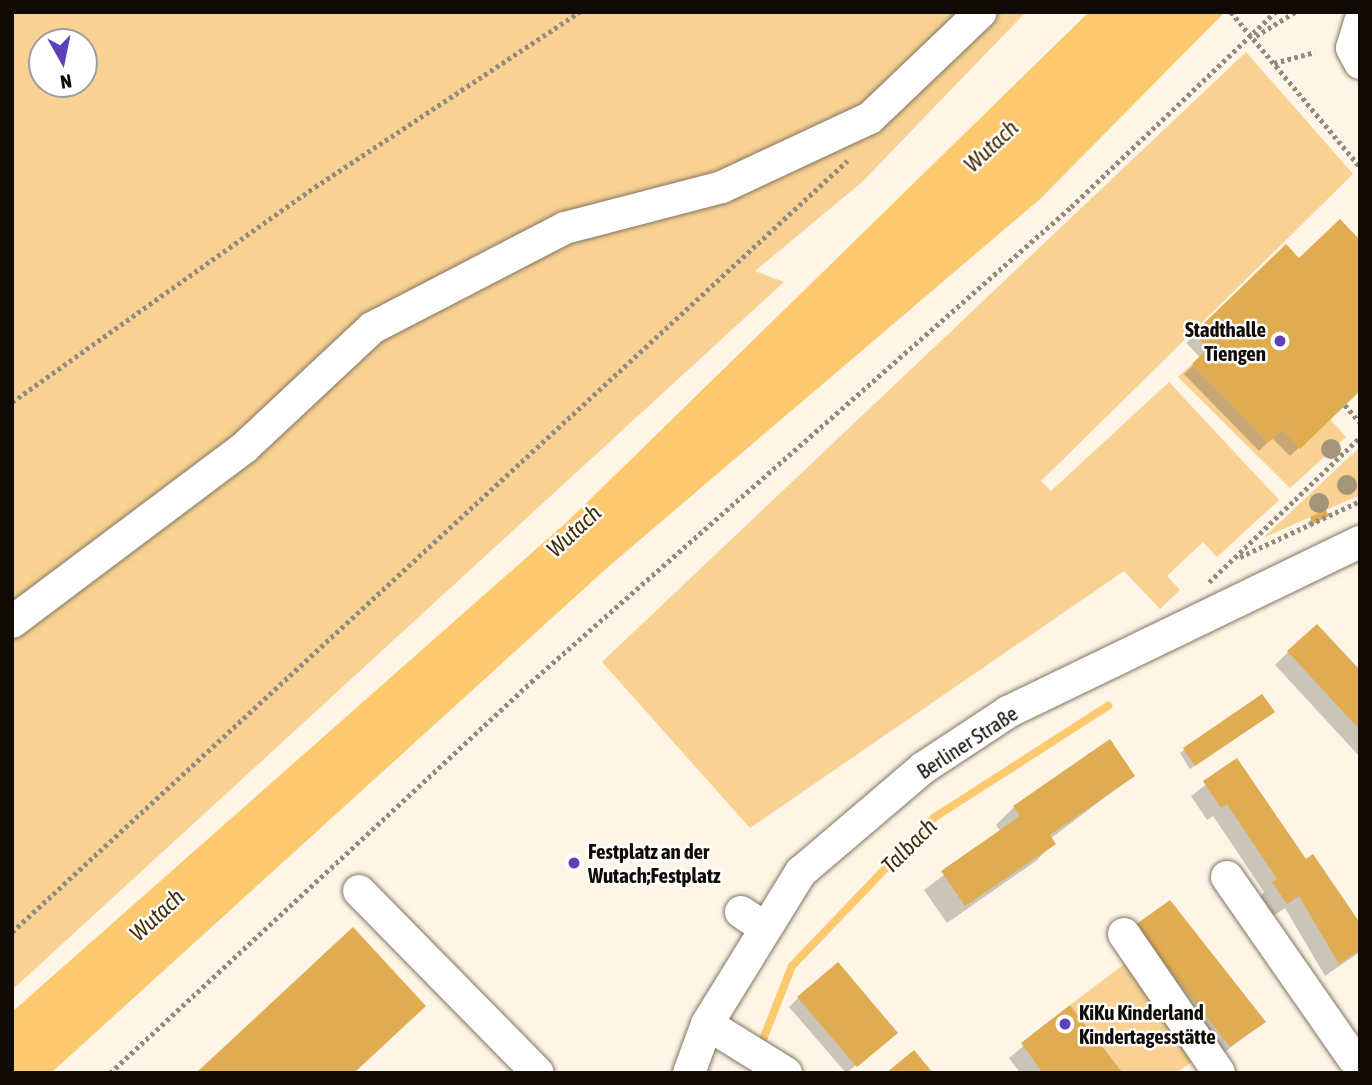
<!DOCTYPE html>
<html>
<head>
<meta charset="utf-8">
<style>
	body { margin:0 }
	#map { position:relative; width:1372px; height:1085px; overflow:hidden; background:#fef5e7; font-family:"Asap Condensed",sans-serif }
	div>[style] { position:absolute }
	[style*='--x'] { left:calc(var(--x)*1px); top:calc(var(--y)*1px); width:calc(var(--w)*1px); rotate:calc(var(--a)*1deg) }
	.green>* { inset:0; background:#f8d193 }
	.water>* { inset:0; background:#fdc96f }
	.shadow>* { inset:0; background:#0003 }
	.stream>* { height:8px; margin:-4px; padding:0 4px; transform-origin:4px; border-radius:4px; background:#fdc96f }
	.building>* { inset:0; background:#dfac51 }
	.path>* { height:4.5px; margin-top:-2.25px; transform-origin:0; background:repeating-linear-gradient(90deg,#928a80 0 3.5px,transparent 0 7px) }
	.roads { filter:drop-shadow(0 0 2px #817460) drop-shadow(0 0 2px #817460) }
	.minor>* { height:32px; margin:-16px; padding:0 16px; transform-origin:16px; border-radius:16px; background:#fff }
	.trees>* { width:20px; height:20px; margin:-10px; border-radius:50%; background:#a49479 }
	.dots>* { width:19px; height:19px; translate:-50% -50%; box-sizing:border-box; border:4px solid #fff; border-radius:50% }
	span { translate:-50% -50%; white-space:nowrap; text-align:center; line-height:1.15; -webkit-text-stroke:5px #fff; paint-order:stroke }
	.poi-label { font-size:21px; color:#100b05; font-weight:700 }
	.right { translate:-100% -50%; text-align:right }
	.left { translate:0 -50%; text-align:left }
	.street-label { font-size:21px; color:#100b05 }
	.water-label { font-size:23px; color:#422d04; font-style:italic }
	.frame { position:absolute; inset:0; border:14px solid #100b05; pointer-events:none }
	.north { position:absolute; left:28px; top:28px; width:70px; height:70px; box-sizing:border-box; background:#fff; border:2px solid #9f9d9b; border-radius:50%; rotate:171deg; font-size:19px; font-weight:700; line-height:28px; text-align:center; color:#100b05 }
	.north::after { content:''; display:block; margin:auto; width:24px; height:32px; background:#5e40b9; clip-path:polygon(50% 0,100% 100%,50% 72%,0 100%) }
</style>
</head>
<body>
<div id="map">
	<div class="green">
		<i style="clip-path:polygon(evenodd,12px 12px,1026px 12px,862px 182px,755px 271px,784px 282px,12px 990px,12px 12px,42px 42px,84px 42px,84px 84px,42px 84px,42px 42px)"></i>
		<i style="clip-path:polygon(1246px 52px,1353px 174px,1041px 481px,1051px 491px,1169px 382px,1279px 500px,1217px 557px,1203px 542px,1167px 576px,1180px 590px,1160px 609px,1124px 571px,750px 828px,602px 662px)"></i>
		<i style="clip-path:polygon(1192px 364px,1268px 443px,1282px 430px,1330px 419px,1346px 437px,1290px 488px,1178px 377px)"></i>
		<i style="clip-path:polygon(1360px 447px,1360px 495px,1263px 538px)"></i>
		<i style="clip-path:polygon(1127px 962px,1193px 1061px,1176px 1073px,1123px 1073px,1070px 1005px)"></i>
	</div>
	<div class="water">
		<i style="clip-path:polygon(1089px 12px,1225px 12px,1040px 199px,608px 567px,51px 1073px,12px 1073px,12px 1012px,569px 520px)"></i>
	</div>
	<div class="shadow">
		<i style="clip-path:polygon(1286px 247px,1299px 260px,1360px 389px,1290px 456px,1272px 438px,1259px 451px,1184px 374px,1201px 358px,1186px 343px)"></i>
		<i style="clip-path:polygon(1327px 516px,1309px 526px,1307px 523px,1311px 519px)"></i>
		<i style="clip-path:polygon(1288px 652px,1360px 673px,1360px 757px,1275px 665px)"></i>
		<i style="clip-path:polygon(1262px 696px,1269px 716px,1190px 769px,1180px 753px)"></i>
		<i style="clip-path:polygon(1237px 761px,1306px 861px,1360px 926px,1360px 952px,1325px 976px,1285px 908px,1273px 916px,1260px 897px,1264px 892px,1213px 816px,1207px 820px,1191px 796px)"></i>
		<i style="clip-path:polygon(1133px 776px,1050px 839px,1053px 844px,1036px 861px,947px 923px,924px 890px,1001px 832px,996px 825px,1014px 807px)"></i>
		<i style="clip-path:polygon(1136px 926px,1263px 1022px,1216px 1059px)"></i>
		<i style="clip-path:polygon(798px 998px,887px 1041px,846px 1073px,789px 1007px)"></i>
		<i style="clip-path:polygon(1070px 1008px,1120px 1073px,1020px 1073px,1009px 1058px)"></i>
	</div>
	<div class="stream">
		<i style="--x:764;--y:1037;--w:76;--a:-68.5"></i>
		<i style="--x:792;--y:966;--w:207;--a:-46.2"></i>
		<i style="--x:935;--y:817;--w:206;--a:-32.7"></i>
	</div>
	<div class="building">
		<i style="clip-path:polygon(1340px 219px,1360px 240px,1360px 391px,1300px 449px,1282px 430px,1268px 443px,1192px 364px,1208px 348px,1194px 333px,1286px 244px,1299px 258px)"></i>
		<i style="clip-path:polygon(1326px 510px,1329px 516px,1313px 524px,1310px 517px)"></i>
		<i style="clip-path:polygon(1317px 624px,1360px 670px,1360px 730px,1287px 651px)"></i>
		<i style="clip-path:polygon(1262px 694px,1275px 712px,1195px 766px,1183px 748px)"></i>
		<i style="clip-path:polygon(1110px 739px,1135px 776px,1050px 835px,1056px 844px,965px 906px,941px 871px,1020px 816px,1013px 806px)"></i>
		<i style="clip-path:polygon(1237px 758px,1306px 859px,1313px 854px,1360px 923px,1360px 950px,1339px 964px,1299px 896px,1287px 904px,1272px 882px,1277px 879px,1227px 804px,1221px 808px,1203px 781px)"></i>
		<i style="clip-path:polygon(1170px 900px,1266px 1022px,1230px 1047px,1135px 925px)"></i>
		<i style="clip-path:polygon(353px 927px,426px 1006px,354px 1073px,196px 1073px)"></i>
		<i style="clip-path:polygon(838px 962px,898px 1033px,857px 1067px,797px 997px)"></i>
		<i style="clip-path:polygon(1070px 1005px,1123px 1073px,1043px 1073px,1021px 1043px)"></i>
		<i style="clip-path:polygon(914px 1050px,933px 1073px,886px 1073px)"></i>
	</div>
	<div class="path">
		<i style="--x:1231;--y:12;--w:202;--a:50.2"></i>
		<i style="--x:1256;--y:36;--w:46;--a:-31.6"></i>
		<i style="--x:1274;--y:63;--w:42;--a:-15"></i>
		<i style="--x:12;--y:402;--w:372;--a:-35.4"></i>
		<i style="--x:315;--y:187;--w:317;--a:-33.5"></i>
		<i style="--x:1345;--y:405;--w:23;--a:49"></i>
		<i style="--x:1240;--y:557;--w:132;--a:-25"></i>
		<i style="--x:1209;--y:582;--w:209;--a:-43.8"></i>
		<i style="--x:12;--y:932;--w:1137;--a:-42.72"></i>
		<i style="--x:110;--y:1073;--w:575;--a:-42.88"></i>
		<i style="--x:531;--y:682;--w:719;--a:-41.34"></i>
		<i style="--x:1071;--y:207;--w:282;--a:-43.7"></i>
	</div>
	<div class="roads">
		<div class="minor">
			<i style="--x:1360;--y:22;--w:27;--a:107"></i>
			<i style="--x:1352;--y:48;--w:17;--a:62"></i>
			<i style="--x:12;--y:622;--w:291;--a:-36.9"></i>
			<i style="--x:245;--y:447;--w:174;--a:-43.1"></i>
			<i style="--x:372;--y:328;--w:217;--a:-27.4"></i>
			<i style="--x:565;--y:228;--w:162;--a:-14.6"></i>
			<i style="--x:722;--y:187;--w:163;--a:-25"></i>
			<i style="--x:870;--y:118;--w:153;--a:-43.7"></i>
			<i style="--x:1227;--y:877;--w:221;--a:55.2"></i>
			<i style="--x:359;--y:891;--w:255;--a:45.5"></i>
			<i style="--x:741;--y:912;--w:29;--a:34"></i>
			<i style="--x:1124;--y:934;--w:168;--a:55.6"></i>
			<i style="--x:707;--y:1024;--w:93;--a:31.8"></i>
			<i style="--x:689;--y:1073;--w:52;--a:-69.8"></i>
			<i style="--x:707;--y:1024;--w:179;--a:-58.3"></i>
			<i style="--x:801;--y:872;--w:160;--a:-40.4"></i>
			<i style="--x:923;--y:768;--w:102;--a:-33.4"></i>
			<i style="--x:1008;--y:712;--w:391;--a:-25.8"></i>
		</div>
	</div>
	<div class="trees">
		<i style="left:1331px;top:449px"></i>
		<i style="left:1347px;top:485px"></i>
		<i style="left:1319px;top:503px"></i>
	</div>
	<div class="dots">
		<i style="left:1280px;top:341px;background:#5e40b9"></i>
		<i style="left:574px;top:863px;background:#5e40b9"></i>
		<i style="left:1065px;top:1024px;background:#5e40b9"></i>
	</div>
	<div class="poi-label">
		<span class="right" style="left:1266px;top:341px">Stadthalle<br>Tiengen</span>
		<span class="left" style="left:588px;top:863px">Festplatz an der<br>Wutach;Festplatz</span>
		<span class="left" style="left:1079px;top:1024px">KiKu Kinderland<br>Kindertagesstätte</span>
	</div>
	<div class="street-label">
		<span style="left:967px;top:742px;rotate:-33deg">Berliner Straße</span>
	</div>
	<div class="water-label">
		<span style="left:991px;top:146px;rotate:-43deg">Wutach</span>
		<span style="left:574px;top:531px;rotate:-43deg">Wutach</span>
		<span style="left:909px;top:846px;rotate:-45deg">Talbach</span>
		<span style="left:157px;top:915px;rotate:-43deg">Wutach</span>
	</div>
	<div class="frame"></div>
	<div class="north">N</div>
</div>
</body>
</html>
